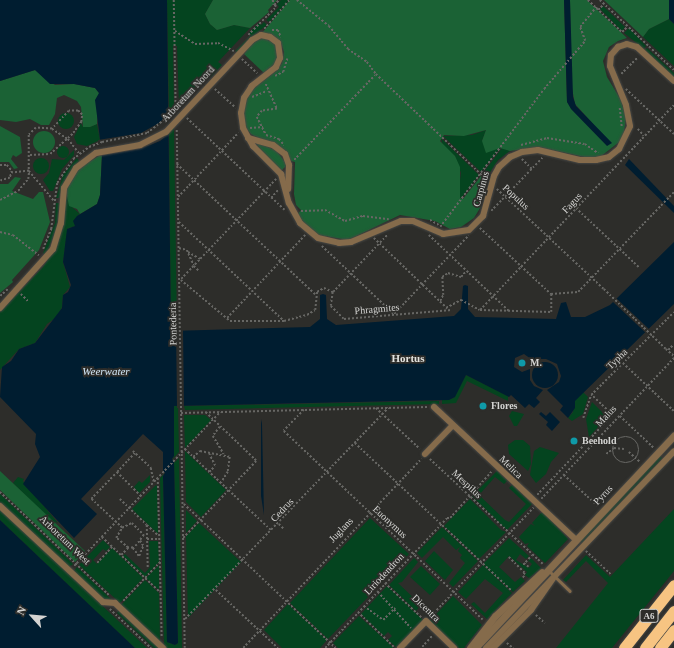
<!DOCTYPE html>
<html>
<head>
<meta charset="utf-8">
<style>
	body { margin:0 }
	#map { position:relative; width:674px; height:648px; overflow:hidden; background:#2d2d2a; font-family:Georgia,serif }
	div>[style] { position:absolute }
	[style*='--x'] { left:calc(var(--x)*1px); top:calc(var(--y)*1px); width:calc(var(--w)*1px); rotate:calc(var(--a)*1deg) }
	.green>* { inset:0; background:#04441f }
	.round { border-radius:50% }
	.forest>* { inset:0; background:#1b6235 }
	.water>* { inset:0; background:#001d30 }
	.pier>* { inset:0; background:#2d2d2a }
	.path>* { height:1.5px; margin-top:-0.75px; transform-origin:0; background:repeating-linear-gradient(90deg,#676764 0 2px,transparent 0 4px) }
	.path>.ring { margin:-0.75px; padding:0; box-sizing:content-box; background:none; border:1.5px solid #676764; border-radius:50% }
	.roads { filter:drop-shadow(0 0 1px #484845) drop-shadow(0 0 1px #484845) }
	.service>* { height:3px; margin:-1.5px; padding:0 1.5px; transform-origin:1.5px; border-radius:1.5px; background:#856b4b }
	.minor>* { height:6px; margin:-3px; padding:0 3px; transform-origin:3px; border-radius:3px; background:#856b4b }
	.tertiary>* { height:7px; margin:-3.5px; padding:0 3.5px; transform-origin:3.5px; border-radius:3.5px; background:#856b4b }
	.motorway>* { height:11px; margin:-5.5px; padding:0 5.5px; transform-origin:5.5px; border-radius:5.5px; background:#f7c482 }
	.path-bridge>* { height:1.5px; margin-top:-0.75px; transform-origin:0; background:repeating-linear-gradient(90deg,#676764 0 2px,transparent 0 4px) }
	.dots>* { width:11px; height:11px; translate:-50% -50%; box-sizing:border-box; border:2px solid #2d2d2a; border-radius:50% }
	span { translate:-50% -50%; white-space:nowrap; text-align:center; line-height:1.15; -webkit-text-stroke:3.5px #2d2d2a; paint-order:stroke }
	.shield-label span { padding:1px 3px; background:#2d2d2a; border:1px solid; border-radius:3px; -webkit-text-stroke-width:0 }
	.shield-label { font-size:9px; color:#d4d4d2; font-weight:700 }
	.street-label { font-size:10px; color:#d4d4d2 }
	.poi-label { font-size:10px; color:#d4d4d2; font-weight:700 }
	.left { translate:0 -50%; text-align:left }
	.neighbourhood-label { font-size:11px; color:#e4e4e0; font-weight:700 }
	.water-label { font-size:11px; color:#d3e8f8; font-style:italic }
	.north { position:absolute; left:12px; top:596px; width:40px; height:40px; -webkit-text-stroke:3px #2d2d2a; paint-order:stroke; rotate:297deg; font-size:11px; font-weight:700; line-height:16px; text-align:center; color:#d4d4d2 }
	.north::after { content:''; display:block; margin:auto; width:14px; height:18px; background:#d4d4d2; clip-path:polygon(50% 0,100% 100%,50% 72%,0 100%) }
</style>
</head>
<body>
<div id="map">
	<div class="green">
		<i style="clip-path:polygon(167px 0,213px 0,205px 14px,210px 24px,217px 30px,234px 25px,250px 28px,218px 62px,222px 65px,211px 77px,207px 74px,179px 104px,177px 46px,173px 46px,174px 109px,169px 114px)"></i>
		<i style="clip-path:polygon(281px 0,289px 0,269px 22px,266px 20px,279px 7px,277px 4px)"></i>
		<i style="clip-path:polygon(603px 6px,625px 27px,622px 31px,600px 9px)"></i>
		<i style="clip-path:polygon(669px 19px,674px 24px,674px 66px,643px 37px,649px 29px)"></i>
		<i style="clip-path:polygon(264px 22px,267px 25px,247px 40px,238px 53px,235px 51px,251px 35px,249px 33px,259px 23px,261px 25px)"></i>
		<i style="clip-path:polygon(629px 28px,646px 46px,644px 49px,624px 33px)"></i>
		<i style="clip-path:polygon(647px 48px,674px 73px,674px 77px,645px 50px)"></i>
		<i class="round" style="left:58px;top:113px;width:16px;height:16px"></i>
		<i style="clip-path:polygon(81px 123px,83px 127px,90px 127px,97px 124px,100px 140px,87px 146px,77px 144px,74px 137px)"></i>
		<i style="clip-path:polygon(174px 128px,177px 331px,171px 331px,169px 133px)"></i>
		<i style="clip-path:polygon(486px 130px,482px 141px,500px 148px,481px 172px,443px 136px,472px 135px)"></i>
		<i style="clip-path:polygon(441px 138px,479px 175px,461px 198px,458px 196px,461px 173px,455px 156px,443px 146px)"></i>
		<i class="round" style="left:57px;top:146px;width:12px;height:12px"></i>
		<i style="clip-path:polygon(502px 148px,510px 151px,498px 160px,487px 177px,483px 173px)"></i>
		<i style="clip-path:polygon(74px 150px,74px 155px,62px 169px,53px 191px,50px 191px,43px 180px,49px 173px,52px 159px,64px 160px)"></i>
		<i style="clip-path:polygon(77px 158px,79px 161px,67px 176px,59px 198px,56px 198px,63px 175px)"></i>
		<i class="round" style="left:33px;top:158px;width:16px;height:16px"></i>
		<i style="clip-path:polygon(66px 191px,73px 208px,80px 214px,77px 216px,75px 226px,67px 229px,67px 234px,63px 262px,70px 287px,63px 295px,62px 307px,58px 316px,47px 324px,35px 343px,19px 349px,0 370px,0 312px,43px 267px,55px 249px,62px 229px)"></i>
		<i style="clip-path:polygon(56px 203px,59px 203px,57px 227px,46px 255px,43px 253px,55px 223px)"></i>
		<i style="clip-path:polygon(466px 375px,508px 396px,508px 401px,467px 381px,456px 403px,442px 404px,442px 400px,454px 398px)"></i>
		<i style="clip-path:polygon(583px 392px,588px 397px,583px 414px,572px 421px,568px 418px,573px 412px,574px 401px)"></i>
		<i style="clip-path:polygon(439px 401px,439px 404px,185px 410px,184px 406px)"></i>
		<i style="clip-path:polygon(592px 402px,607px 417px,589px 437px,586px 419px)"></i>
		<i style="clip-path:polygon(174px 406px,178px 406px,179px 452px,172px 460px,174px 456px)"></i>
		<i style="clip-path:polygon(512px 411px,524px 414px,517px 426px,514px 426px,509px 416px)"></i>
		<i style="clip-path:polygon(184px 415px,205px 415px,211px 420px,185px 448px)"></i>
		<i style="clip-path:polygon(515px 440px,523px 440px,530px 446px,531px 464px,528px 471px,509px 454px,508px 445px)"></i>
		<i style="clip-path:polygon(540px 447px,559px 453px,551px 462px,546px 474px,536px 483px,530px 475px,534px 451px)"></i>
		<i style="clip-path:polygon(185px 451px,226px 490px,201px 517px,186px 502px)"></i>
		<i style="clip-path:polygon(660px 456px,662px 458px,582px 543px,580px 540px)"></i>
		<i style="clip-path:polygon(179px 458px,182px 648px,167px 648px,164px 645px,160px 478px,165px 473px,163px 476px,167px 642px,175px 645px,178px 643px,174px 463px)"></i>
		<i style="clip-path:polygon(497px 471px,507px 481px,504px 484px,495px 477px,479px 495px,505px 520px,509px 522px,526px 504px,509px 488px,512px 485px,532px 504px,507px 530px,472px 496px)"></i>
		<i style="clip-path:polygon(150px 475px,150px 482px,139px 493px,134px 487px,139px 481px,142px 483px)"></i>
		<i style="clip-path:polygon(18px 477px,24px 479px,23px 481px,58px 523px,50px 520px,13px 483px)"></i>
		<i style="clip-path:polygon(156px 485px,157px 486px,158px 534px,132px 509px)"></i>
		<i style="clip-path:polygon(0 494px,73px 564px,72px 565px,69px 567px,0 502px)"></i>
		<i style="clip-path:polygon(470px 499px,501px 530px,506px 532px,479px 559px,444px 526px)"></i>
		<i style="clip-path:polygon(0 509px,147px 648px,135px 648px,91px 607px,0 520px)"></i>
		<i style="clip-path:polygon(674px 509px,674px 571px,612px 648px,556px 648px,608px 583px,586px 561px,566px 582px,563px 580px,586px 555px,610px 577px)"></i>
		<i style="clip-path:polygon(186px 510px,197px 521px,186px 533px)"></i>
		<i style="clip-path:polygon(541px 513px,544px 513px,568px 539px,545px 563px,527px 546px,529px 543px,525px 544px,519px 537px,531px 524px,535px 526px,532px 523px)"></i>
		<i style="clip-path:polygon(370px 518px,409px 554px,328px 639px,290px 603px)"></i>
		<i style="clip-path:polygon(199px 523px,241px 562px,188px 618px,186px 536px)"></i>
		<i style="clip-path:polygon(442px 527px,478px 561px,453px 587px,449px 583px,465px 563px,460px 558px,462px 555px,458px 551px,460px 547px,456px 550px,443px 537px,422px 558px,417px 553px)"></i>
		<i style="clip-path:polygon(509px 538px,529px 556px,526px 559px,520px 554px,516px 560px,529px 568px,532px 564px,529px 561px,526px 563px,531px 558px,541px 568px,529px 578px,525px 575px,527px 572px,509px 556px,499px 567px,515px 582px,521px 577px,525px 581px,513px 592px,483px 564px)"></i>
		<i style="clip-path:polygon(103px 540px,110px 547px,106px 551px,103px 549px,93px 560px,97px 564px,112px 548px,143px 578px,120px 603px,79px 565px)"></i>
		<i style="clip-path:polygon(149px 541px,158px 541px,159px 562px,145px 577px,123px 556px,125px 554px,145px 573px,150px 567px)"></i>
		<i style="clip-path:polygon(434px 551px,453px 570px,445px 580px,425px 561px)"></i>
		<i style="clip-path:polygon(414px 558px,418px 562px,402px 582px,398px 583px,421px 605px,416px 611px,389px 585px)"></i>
		<i style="clip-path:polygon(159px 565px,159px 590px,146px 578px)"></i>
		<i style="clip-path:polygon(483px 565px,512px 593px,487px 619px,471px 604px,474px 602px,485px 613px,503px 593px,485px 579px,466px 599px,458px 592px)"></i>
		<i style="clip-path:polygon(421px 566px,440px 584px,430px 595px,410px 577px)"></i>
		<i style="clip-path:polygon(77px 567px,111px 599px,103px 599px,74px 571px)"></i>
		<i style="clip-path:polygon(145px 580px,159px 593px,160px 642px,121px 605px)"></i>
		<i style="clip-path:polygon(387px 586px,423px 620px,396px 647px,388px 640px,392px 636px,388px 632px,384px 636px,361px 614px)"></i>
		<i style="clip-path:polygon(453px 596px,482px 625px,464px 648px,459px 648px,430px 621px)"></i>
		<i style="clip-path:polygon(288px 604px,327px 640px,320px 648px,282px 648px,264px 630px)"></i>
		<i style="clip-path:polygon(119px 610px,159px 648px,154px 648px,117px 613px)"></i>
		<i style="clip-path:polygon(359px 616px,394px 648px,338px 648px,333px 643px)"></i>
	</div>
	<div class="forest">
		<i style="clip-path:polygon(213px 0,277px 0,268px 10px,269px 12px,250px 28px,234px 25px,217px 30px,210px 24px,205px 14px)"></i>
		<i style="clip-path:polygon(290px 0,564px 0,567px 102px,594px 125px,575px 104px,571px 83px,570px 0,587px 0,627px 38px,618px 41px,609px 47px,603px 61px,607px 77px,621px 100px,626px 118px,623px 139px,600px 157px,589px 158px,539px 147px,510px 151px,500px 148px,486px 153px,482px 141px,486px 130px,464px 136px,444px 135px,440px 141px,455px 156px,460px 167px,460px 198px,463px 199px,481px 176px,487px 181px,480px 208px,474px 218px,461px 227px,450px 229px,435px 221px,400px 215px,348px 240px,319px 235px,310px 230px,297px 215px,301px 210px,296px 205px,294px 194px,295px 162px,291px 161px,287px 153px,251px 134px,245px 127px,243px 117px,246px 99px,254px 88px,276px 71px,282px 63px,284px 52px,281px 43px,274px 36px,262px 33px)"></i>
		<i style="clip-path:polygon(604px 0,669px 0,669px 19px,649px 29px,643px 37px)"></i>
		<i style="clip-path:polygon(263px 38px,275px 43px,278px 54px,276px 64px,264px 73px,244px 54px,252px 43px)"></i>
		<i style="clip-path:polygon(35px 70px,55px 85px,74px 84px,95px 88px,99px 93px,97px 124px,90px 127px,83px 127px,81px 107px,77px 101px,64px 95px,57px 98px,55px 114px,49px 125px,41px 125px,30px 119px,16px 122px,0 120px,0 81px)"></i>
		<i style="clip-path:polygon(0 126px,20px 137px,22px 153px,16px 157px,13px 155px,11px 159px,18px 168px,14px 169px,9px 162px,0 162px)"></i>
		<i class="round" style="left:33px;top:131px;width:22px;height:22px"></i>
		<i style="clip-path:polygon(253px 141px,276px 150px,287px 165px,281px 171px)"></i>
		<i style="clip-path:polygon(102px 154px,100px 195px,97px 204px,80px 214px,77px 209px,69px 206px,66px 191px,68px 186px,78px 169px)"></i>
		<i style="clip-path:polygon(15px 177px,21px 178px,12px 191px,33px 199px,39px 192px,43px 192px,50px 222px,39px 250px,12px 280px,13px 282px,0 293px,0 184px,8px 184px)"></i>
		<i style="clip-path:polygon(0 471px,85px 551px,75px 562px,0 490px)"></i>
	</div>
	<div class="water">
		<i style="clip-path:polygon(0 0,167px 0,171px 331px,310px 327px,320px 319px,320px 295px,323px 294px,326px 295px,327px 319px,336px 325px,454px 316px,461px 309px,463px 286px,465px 285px,468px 286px,468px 309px,475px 317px,556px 319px,561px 303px,566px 302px,571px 317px,585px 317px,610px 305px,674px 242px,674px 304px,575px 401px,575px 408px,568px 418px,560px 410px,563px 406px,547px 390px,559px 382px,561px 376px,557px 364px,546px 359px,540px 359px,532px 366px,531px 359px,524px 354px,515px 358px,514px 367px,522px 372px,530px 369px,530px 380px,534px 386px,543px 390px,536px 398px,540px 402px,534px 408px,529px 404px,525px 408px,511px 395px,509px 397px,466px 375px,455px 397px,449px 400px,174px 406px,174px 456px,172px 459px,174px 462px,178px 643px,175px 645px,167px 642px,163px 476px,165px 473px,163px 470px,163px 452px,143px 434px,81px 499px,97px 514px,74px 538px,23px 484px,40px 457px,35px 444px,36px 434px,0 397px,2px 367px,11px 361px,19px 349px,35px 343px,62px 308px,63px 295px,68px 292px,71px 285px,63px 262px,67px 229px,75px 226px,73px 221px,77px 216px,97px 204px,100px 195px,102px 155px,95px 100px,99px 93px,95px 88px,74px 84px,50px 84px,35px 70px,0 81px)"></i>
		<i style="clip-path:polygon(564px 0,570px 0,573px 97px,576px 106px,612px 143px,607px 146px,571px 109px,567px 102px)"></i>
		<i style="clip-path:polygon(669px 0,674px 0,674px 24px,669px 19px)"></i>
		<i style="clip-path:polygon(629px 159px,674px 206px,674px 213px,625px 165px)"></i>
		<i class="round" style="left:532px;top:362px;width:26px;height:26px"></i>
		<i style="clip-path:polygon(541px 412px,546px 416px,550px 412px,560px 422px,552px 431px,546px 425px,548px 422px,539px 414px)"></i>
		<i style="clip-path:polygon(261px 419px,262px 424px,264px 515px,261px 496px)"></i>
		<i style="clip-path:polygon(0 520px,41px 559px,135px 648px,0 648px)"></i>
	</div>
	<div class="pier">
		<i style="clip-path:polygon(171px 111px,171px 132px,160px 141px,140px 149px,99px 156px,98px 140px,141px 133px,159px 123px)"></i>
		<i style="clip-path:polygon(616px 298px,650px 330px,647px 334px,612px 301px)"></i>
		<i style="clip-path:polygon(176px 329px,183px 329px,184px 408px,177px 408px)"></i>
	</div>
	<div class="path">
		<i style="--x:174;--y:0;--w:112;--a:89"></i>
		<i style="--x:273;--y:0;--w:5;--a:79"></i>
		<i style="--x:297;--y:0;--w:41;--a:39.1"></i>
		<i style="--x:329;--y:26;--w:30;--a:50"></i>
		<i style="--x:348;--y:49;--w:23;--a:34"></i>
		<i style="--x:367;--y:62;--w:15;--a:53"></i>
		<i style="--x:376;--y:74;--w:153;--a:43.7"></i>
		<i style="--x:588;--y:0;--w:47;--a:43.3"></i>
		<i style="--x:622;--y:32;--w:7;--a:-45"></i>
		<i style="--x:600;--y:0;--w:102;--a:43.4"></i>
		<i style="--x:598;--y:10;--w:8;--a:-45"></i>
		<i style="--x:264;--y:29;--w:38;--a:-49"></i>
		<i style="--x:272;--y:30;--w:6;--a:0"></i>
		<i style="--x:278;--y:30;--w:8;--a:67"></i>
		<i style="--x:175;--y:31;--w:24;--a:33"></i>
		<i style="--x:195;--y:44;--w:23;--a:-2"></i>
		<i style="--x:218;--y:43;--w:18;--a:27"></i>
		<i style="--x:248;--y:35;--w:40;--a:-45"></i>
		<i style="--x:276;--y:7;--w:3;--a:-135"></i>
		<i style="--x:274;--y:5;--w:7;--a:-45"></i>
		<i style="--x:242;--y:59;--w:21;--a:43"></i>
		<i style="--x:621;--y:74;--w:24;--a:-45"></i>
		<i style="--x:275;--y:76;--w:9;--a:-27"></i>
		<i style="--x:283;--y:72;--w:14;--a:-73"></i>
		<i style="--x:266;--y:84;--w:27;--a:66"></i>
		<i style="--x:277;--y:109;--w:15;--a:172"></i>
		<i style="--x:262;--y:111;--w:8;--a:130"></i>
		<i style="--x:257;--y:117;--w:20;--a:63"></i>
		<i style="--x:266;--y:135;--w:14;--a:17"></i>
		<i style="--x:279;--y:139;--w:8;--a:50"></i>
		<i style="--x:215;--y:89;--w:28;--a:42"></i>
		<i style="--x:626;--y:89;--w:66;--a:43.2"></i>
		<i style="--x:252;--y:97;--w:16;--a:-22"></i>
		<i style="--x:620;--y:108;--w:19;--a:84"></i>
		<i style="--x:187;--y:118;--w:134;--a:43.2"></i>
		<i style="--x:250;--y:128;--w:13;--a:-4"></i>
		<i style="--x:52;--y:129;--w:19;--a:32"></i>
		<i style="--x:68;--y:139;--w:18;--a:52"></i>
		<i style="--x:638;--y:129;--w:9;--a:49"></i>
		<i style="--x:177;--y:130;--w:518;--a:89.12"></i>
		<i style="--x:521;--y:145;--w:27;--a:-15"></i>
		<i style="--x:547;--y:138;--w:38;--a:9"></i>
		<i style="--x:585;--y:144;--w:16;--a:35"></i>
		<i style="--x:30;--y:155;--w:20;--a:-3"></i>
		<i style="--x:50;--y:154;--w:31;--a:-42"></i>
		<i style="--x:73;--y:133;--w:14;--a:-54"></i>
		<i style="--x:81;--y:122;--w:7;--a:-82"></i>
		<i style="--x:82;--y:115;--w:6;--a:-135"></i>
		<i style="--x:78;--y:111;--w:9;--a:180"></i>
		<i style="--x:69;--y:111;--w:25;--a:133"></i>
		<i style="--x:52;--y:129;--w:16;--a:-176"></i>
		<i style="--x:36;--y:128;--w:10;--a:135"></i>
		<i style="--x:29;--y:135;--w:36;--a:90"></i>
		<i style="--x:29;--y:171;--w:39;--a:50"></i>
		<i style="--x:522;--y:159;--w:14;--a:45"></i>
		<i style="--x:294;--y:160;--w:117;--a:-46.4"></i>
		<i style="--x:177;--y:164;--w:190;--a:43.3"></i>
		<i style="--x:0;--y:165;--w:7;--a:0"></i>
		<i style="--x:7;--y:165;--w:8;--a:50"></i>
		<i style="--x:12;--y:171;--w:7;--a:106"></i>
		<i style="--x:10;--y:178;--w:10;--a:163"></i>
		<i style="--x:497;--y:189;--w:146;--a:43.1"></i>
		<i style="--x:178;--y:197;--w:88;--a:-46.8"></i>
		<i style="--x:271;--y:198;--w:11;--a:-49"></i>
		<i style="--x:0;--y:200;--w:20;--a:-27"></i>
		<i style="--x:18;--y:191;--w:16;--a:-50"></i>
		<i style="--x:28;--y:179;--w:8;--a:-83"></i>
		<i style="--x:29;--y:171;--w:17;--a:173"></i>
		<i style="--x:576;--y:208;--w:88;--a:43.2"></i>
		<i style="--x:301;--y:211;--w:24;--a:-2"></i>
		<i style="--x:325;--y:210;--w:23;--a:29"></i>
		<i style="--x:345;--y:221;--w:19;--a:-16"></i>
		<i style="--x:363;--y:216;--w:26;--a:7"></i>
		<i style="--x:491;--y:211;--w:74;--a:-46.1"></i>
		<i style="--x:430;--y:220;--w:10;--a:29"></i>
		<i style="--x:179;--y:222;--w:144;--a:43.3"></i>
		<i style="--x:440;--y:227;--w:173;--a:-53"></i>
		<i style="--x:544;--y:89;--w:63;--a:-49.5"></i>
		<i style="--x:585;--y:41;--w:15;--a:-110"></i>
		<i style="--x:580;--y:27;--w:26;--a:-51"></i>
		<i style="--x:480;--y:228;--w:97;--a:42.9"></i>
		<i style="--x:0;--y:232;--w:13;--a:13"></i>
		<i style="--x:13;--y:235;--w:33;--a:38"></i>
		<i style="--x:429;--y:235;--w:110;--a:43.5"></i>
		<i style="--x:374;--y:238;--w:104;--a:43.8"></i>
		<i style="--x:322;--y:246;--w:99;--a:43.4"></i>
		<i style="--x:394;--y:314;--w:108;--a:-46.5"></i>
		<i style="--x:179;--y:248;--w:8;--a:14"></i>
		<i style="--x:187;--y:250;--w:17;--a:66"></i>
		<i style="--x:43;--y:249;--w:22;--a:-68"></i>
		<i style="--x:51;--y:229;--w:46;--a:-82.6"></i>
		<i style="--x:57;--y:183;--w:29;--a:-56"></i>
		<i style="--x:73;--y:159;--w:20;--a:-37"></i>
		<i style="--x:89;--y:147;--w:14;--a:-21"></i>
		<i style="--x:102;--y:142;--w:46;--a:-11.3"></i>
		<i style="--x:147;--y:133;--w:36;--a:-38"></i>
		<i style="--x:188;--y:252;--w:14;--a:30"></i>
		<i style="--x:194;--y:266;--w:7;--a:45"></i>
		<i style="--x:181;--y:279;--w:138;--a:-46.5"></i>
		<i style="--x:181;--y:280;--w:64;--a:39.9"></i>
		<i style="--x:230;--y:321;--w:54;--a:0"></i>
		<i style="--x:284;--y:321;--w:24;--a:-15"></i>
		<i style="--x:307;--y:315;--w:9;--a:-32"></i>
		<i style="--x:315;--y:310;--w:18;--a:-84"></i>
		<i style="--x:317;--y:292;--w:8;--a:-30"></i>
		<i style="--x:324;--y:288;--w:10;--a:24"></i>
		<i style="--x:333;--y:292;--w:14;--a:98"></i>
		<i style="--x:331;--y:306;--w:18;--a:45"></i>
		<i style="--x:344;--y:319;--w:108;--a:-4.8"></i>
		<i style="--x:333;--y:292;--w:80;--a:-46.5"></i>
		<i style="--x:21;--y:294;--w:11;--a:45"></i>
		<i style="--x:0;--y:296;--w:12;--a:-42"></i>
		<i style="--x:440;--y:301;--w:7;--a:-63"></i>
		<i style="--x:443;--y:295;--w:18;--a:-93"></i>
		<i style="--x:442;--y:277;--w:7;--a:-34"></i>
		<i style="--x:448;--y:273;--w:14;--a:17"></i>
		<i style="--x:461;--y:277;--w:8;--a:-50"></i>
		<i style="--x:446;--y:308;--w:17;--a:-28"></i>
		<i style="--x:461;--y:300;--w:21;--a:28"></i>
		<i style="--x:480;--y:310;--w:71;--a:1.6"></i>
		<i style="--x:551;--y:312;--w:18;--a:-90"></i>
		<i style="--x:551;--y:294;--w:27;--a:-4"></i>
		<i style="--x:578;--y:292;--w:139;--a:-46.2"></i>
		<i style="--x:480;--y:310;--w:282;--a:-46.6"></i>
		<i style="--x:227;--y:318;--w:114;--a:-46.8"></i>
		<i style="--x:666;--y:349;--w:11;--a:41"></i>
		<i style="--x:668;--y:350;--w:7;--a:-45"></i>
		<i style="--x:623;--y:363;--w:70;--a:43.3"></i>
		<i style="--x:376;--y:408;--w:60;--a:43"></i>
		<i style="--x:304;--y:410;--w:29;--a:134"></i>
		<i style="--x:284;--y:431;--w:274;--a:43.5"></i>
		<i style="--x:181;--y:413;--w:246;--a:-1.4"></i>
		<i style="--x:620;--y:416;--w:47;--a:43.3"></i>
		<i style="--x:583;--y:418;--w:24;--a:-71"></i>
		<i style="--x:220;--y:427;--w:11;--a:128"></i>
		<i style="--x:213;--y:436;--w:21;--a:59"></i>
		<i class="ring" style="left:613px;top:437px;width:24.5px;height:24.5px"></i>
		<i style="--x:355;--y:443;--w:216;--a:43.3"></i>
		<i style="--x:185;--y:449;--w:118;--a:43.3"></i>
		<i style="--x:133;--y:451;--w:25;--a:43"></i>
		<i style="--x:151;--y:468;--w:14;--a:78"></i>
		<i style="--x:629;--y:452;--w:15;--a:42"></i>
		<i style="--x:606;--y:454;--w:10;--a:-37"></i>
		<i style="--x:614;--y:448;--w:10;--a:6"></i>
		<i style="--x:193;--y:457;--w:9;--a:-41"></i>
		<i style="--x:200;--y:451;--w:31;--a:11"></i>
		<i style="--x:230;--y:457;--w:15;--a:98"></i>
		<i style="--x:228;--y:472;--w:13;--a:122"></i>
		<i style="--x:430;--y:459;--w:154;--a:42.9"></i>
		<i style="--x:117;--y:472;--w:26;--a:-47"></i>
		<i style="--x:209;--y:472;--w:8;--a:-45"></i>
		<i style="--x:215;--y:466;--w:13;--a:-117"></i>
		<i style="--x:564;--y:475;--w:46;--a:42.4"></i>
		<i style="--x:158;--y:478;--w:160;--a:88.6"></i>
		<i style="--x:0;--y:492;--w:150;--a:43.4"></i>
		<i style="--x:537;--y:495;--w:110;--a:-46.8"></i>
		<i style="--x:612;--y:415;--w:29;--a:-136"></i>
		<i style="--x:591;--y:395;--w:117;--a:-45"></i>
		<i style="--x:120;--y:499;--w:37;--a:44"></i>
		<i style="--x:147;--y:525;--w:44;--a:88.7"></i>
		<i style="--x:541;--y:499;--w:194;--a:-46.7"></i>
		<i style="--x:184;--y:504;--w:209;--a:43.5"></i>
		<i style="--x:279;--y:524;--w:8;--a:45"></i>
		<i style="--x:147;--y:525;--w:16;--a:43"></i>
		<i style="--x:122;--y:528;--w:11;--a:-27"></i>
		<i style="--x:132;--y:523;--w:17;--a:45"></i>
		<i style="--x:144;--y:535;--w:12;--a:125"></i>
		<i style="--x:137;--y:545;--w:5;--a:143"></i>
		<i style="--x:133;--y:548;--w:5;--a:180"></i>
		<i style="--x:102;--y:537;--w:80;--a:43.5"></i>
		<i style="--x:183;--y:538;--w:106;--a:-46.5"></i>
		<i style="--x:256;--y:461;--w:69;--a:-136.2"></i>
		<i style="--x:147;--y:539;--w:13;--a:0"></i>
		<i style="--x:133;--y:548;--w:10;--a:53"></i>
		<i style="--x:139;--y:556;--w:11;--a:-68"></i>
		<i style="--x:143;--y:546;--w:6;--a:-121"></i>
		<i style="--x:586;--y:551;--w:34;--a:43"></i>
		<i style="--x:121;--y:555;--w:10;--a:-45"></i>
		<i style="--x:128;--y:548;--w:16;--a:-140"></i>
		<i style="--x:116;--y:538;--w:12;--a:-59"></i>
		<i style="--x:122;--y:528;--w:42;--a:-136.9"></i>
		<i style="--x:91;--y:499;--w:37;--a:-46"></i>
		<i style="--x:117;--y:472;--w:34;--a:45"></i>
		<i style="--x:509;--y:557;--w:23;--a:45"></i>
		<i style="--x:525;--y:573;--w:4;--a:124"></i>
		<i style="--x:523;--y:576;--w:3;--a:45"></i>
		<i style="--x:97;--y:563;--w:22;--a:-47"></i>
		<i style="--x:524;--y:563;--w:6;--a:39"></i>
		<i style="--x:523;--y:565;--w:13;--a:-48"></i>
		<i style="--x:74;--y:566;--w:212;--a:-46.5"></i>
		<i style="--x:385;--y:583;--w:50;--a:43.4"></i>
		<i style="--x:216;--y:590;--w:85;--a:43.1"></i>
		<i style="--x:378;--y:592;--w:49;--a:47.5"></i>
		<i style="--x:123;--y:601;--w:54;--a:-46.5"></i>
		<i style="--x:364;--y:606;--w:24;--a:36"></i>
		<i style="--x:383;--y:620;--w:17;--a:-45"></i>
		<i style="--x:110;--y:609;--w:57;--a:43.6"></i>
		<i style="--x:358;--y:612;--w:50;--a:44.2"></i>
		<i style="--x:536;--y:615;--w:12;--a:42"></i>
		<i style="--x:431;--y:616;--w:149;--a:-46.6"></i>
		<i style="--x:185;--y:619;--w:293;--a:-46.1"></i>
		<i style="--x:507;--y:643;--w:8;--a:40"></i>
		<i style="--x:422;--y:647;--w:15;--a:-48"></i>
		<i style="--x:243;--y:648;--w:260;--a:-46.7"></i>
		<i style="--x:325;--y:648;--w:178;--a:-46.8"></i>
		<i style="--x:447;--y:518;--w:3;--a:0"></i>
		<i style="--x:450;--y:518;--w:63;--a:-48.2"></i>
	</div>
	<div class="roads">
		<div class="service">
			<i style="--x:548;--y:570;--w:30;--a:44"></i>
		</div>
		<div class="minor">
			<i style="--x:248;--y:138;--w:26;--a:16"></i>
			<i style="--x:273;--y:145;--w:15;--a:37"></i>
			<i style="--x:285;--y:154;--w:12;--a:70"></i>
			<i style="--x:289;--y:165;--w:24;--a:92"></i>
			<i style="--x:0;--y:308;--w:79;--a:-48.1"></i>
			<i style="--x:53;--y:249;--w:27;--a:-73"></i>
			<i style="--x:61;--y:223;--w:35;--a:-85"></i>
			<i style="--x:64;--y:188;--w:23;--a:-59"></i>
			<i style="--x:76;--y:168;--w:25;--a:-37"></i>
			<i style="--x:96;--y:153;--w:45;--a:-10.3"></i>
			<i style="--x:140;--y:145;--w:29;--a:-27"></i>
			<i style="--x:166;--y:132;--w:126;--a:-46.9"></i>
			<i style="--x:252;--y:40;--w:10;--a:-29"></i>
			<i style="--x:261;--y:35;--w:9;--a:13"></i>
			<i style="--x:270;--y:37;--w:10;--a:37"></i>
			<i style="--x:278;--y:43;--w:15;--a:82"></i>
			<i style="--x:280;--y:58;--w:10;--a:114"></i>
			<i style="--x:276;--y:67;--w:31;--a:142"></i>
			<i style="--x:252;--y:86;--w:14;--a:124"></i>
			<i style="--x:244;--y:98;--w:15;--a:101"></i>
			<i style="--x:241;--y:113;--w:15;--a:82"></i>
			<i style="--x:243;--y:128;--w:21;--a:61"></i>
			<i style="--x:253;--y:146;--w:40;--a:45"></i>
			<i style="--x:281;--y:174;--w:30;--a:75"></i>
			<i style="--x:289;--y:203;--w:23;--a:61"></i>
			<i style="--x:300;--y:223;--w:23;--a:40"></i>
			<i style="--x:318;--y:238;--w:22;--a:13"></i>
			<i style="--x:339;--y:243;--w:12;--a:-5"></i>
			<i style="--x:351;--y:242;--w:54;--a:-22.8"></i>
			<i style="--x:401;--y:221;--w:12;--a:0"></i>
			<i style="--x:413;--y:221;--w:33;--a:23"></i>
			<i style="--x:443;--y:234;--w:26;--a:-9"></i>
			<i style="--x:469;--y:230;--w:20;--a:-45"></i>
			<i style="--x:483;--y:216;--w:41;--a:-74.6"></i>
			<i style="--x:494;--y:176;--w:10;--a:-61"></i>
			<i style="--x:499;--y:167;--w:15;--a:-42"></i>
			<i style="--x:510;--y:157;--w:13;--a:-23"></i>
			<i style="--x:522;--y:152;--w:16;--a:-7"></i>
			<i style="--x:538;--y:150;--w:43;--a:13.4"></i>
			<i style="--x:580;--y:160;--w:16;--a:0"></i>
			<i style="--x:596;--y:160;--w:13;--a:-13"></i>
			<i style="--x:609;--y:157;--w:13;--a:-39"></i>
			<i style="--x:619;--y:149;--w:25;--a:-64"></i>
			<i style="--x:630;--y:126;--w:21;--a:-101"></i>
			<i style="--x:626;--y:105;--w:42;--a:-112.3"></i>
			<i style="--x:610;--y:66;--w:11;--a:-85"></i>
			<i style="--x:611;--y:55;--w:11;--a:-49"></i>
			<i style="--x:618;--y:47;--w:9;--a:-18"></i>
			<i style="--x:627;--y:44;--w:10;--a:17"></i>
			<i style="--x:637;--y:47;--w:50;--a:42.6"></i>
			<i style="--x:434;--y:407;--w:193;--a:43.1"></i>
			<i style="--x:425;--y:454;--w:40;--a:-46"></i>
			<i style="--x:0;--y:506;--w:141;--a:43"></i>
			<i style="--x:103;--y:602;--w:12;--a:5"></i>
			<i style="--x:115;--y:603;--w:66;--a:43.2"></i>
			<i style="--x:400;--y:648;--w:37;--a:-46"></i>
			<i style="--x:426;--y:621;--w:39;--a:44"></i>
			<i style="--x:486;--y:648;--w:272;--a:-46.3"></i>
			<i style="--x:493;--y:648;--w:54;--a:-45"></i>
			<i style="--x:531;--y:610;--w:38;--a:-55"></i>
		</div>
		<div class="tertiary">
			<i style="--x:470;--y:648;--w:41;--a:-52"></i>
			<i style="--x:495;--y:616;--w:64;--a:-43.1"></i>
			<i style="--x:475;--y:648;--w:291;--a:-46.9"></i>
		</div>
		<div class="motorway">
			<i style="--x:624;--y:648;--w:80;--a:-51.6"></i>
			<i style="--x:645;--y:648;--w:47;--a:-51.9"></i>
			<i style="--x:660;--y:648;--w:23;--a:-52"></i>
		</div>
	</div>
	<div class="path-bridge">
		<i style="--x:604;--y:289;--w:86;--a:44.1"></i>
	</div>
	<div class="dots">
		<i style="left:522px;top:363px;background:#0f9aa8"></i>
		<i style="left:483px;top:406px;background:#0f9aa8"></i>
		<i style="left:574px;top:441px;background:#0f9aa8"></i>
	</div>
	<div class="shield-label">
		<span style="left:649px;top:616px">A6</span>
	</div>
	<div class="street-label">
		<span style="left:188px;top:94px;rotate:-47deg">Arboretum Noord</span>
		<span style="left:481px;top:189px;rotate:-74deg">Carpinus</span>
		<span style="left:516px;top:197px;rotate:43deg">Populus</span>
		<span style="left:572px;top:203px;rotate:-47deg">Fagus</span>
		<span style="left:377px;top:309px;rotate:-5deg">Phragmites</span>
		<span style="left:173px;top:324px;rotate:-91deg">Pontederia</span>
		<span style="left:617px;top:359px;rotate:-45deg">Typha</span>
		<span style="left:606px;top:416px;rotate:-47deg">Malus</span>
		<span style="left:511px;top:467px;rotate:44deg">Melica</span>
		<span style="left:467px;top:484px;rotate:43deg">Mespilus</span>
		<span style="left:603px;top:495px;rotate:-47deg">Pyrus</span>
		<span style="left:282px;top:510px;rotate:-47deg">Cedrus</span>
		<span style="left:390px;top:522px;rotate:43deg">Euonymus</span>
		<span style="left:341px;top:530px;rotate:-46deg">Juglans</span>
		<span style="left:65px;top:540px;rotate:44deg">Arboretum West</span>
		<span style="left:384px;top:574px;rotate:-47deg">Liriodendron</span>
		<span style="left:426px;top:608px;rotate:44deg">Dicentra</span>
	</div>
	<div class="poi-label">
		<span class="left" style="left:530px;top:363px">M.</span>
		<span class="left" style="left:491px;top:406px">Flores</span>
		<span class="left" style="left:582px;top:441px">Beehold</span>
	</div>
	<div class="neighbourhood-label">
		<span style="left:408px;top:358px">Hortus</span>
	</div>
	<div class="water-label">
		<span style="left:106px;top:371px">Weerwater</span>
	</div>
	<div class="north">N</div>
</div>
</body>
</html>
